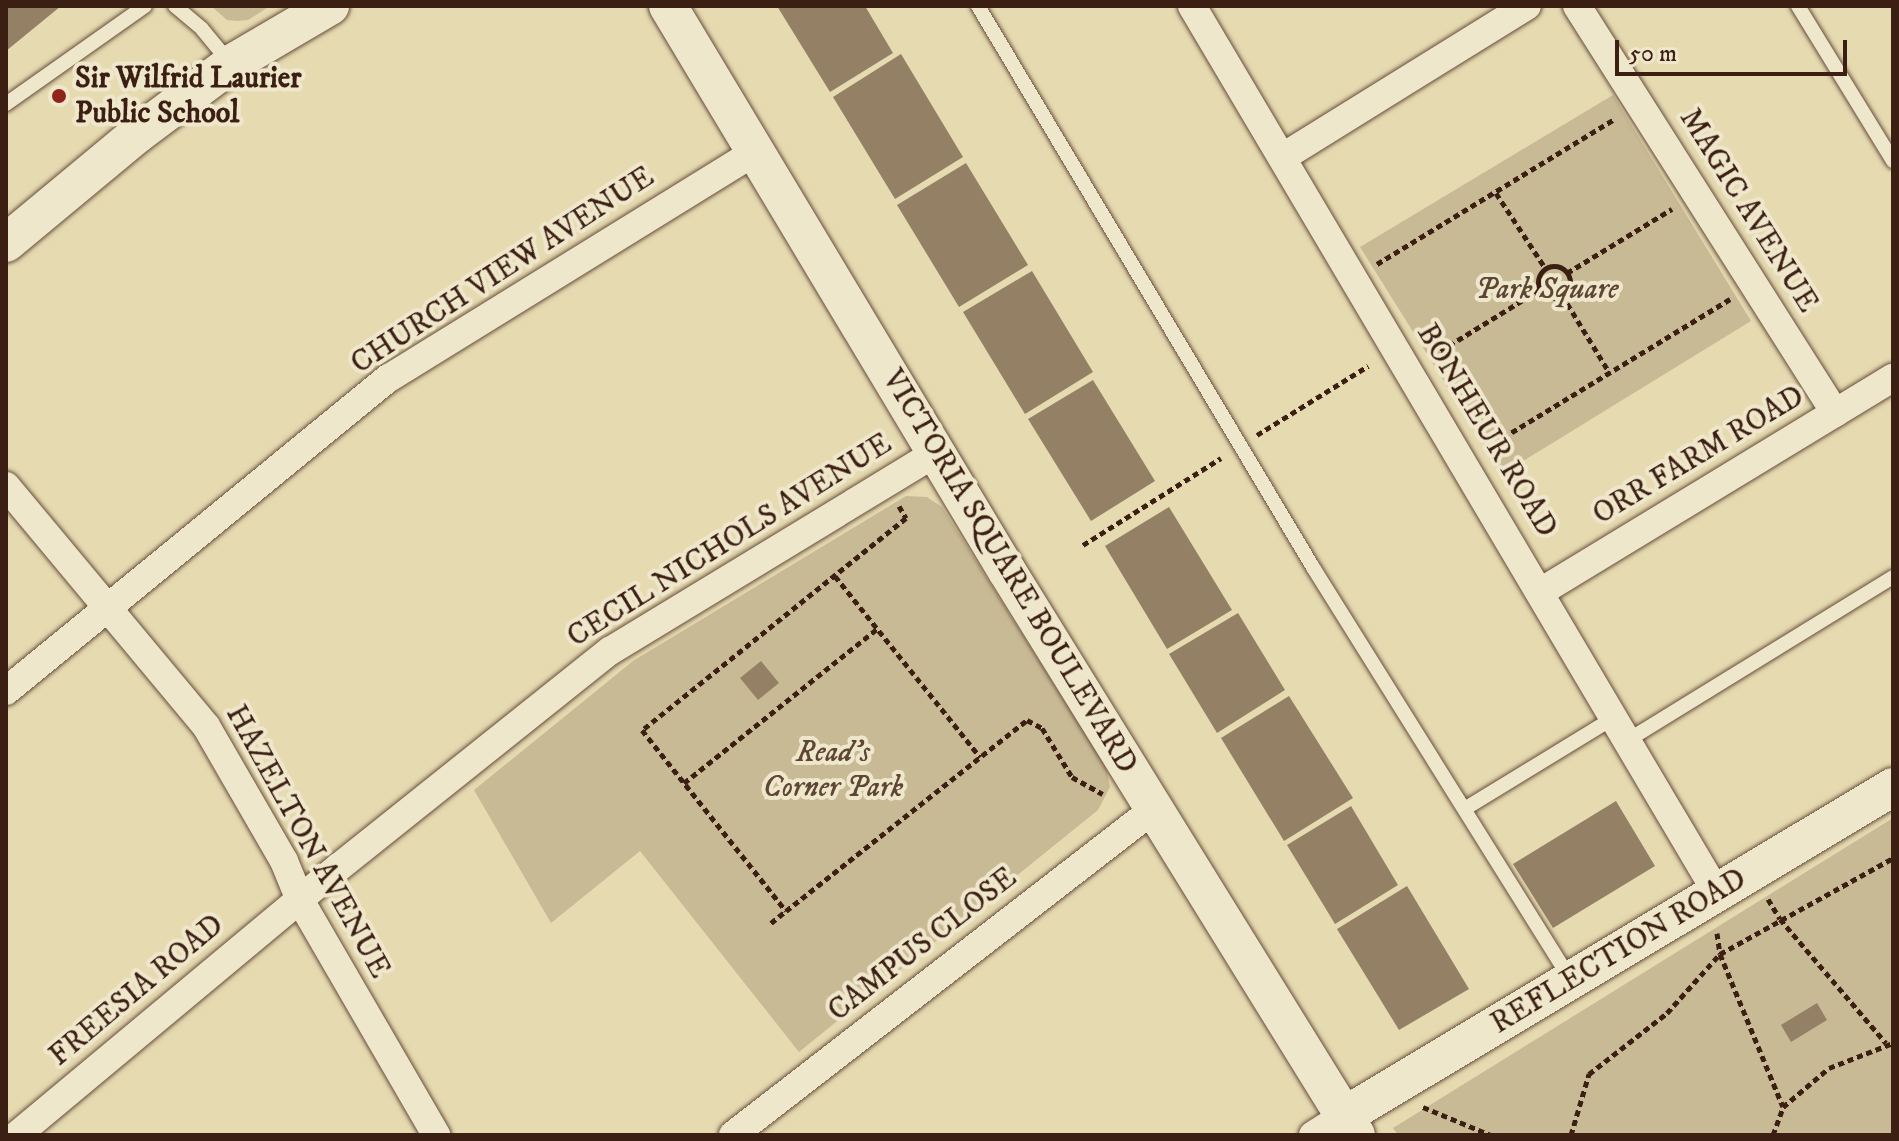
<!DOCTYPE html>
<html>
<head>
<meta charset="utf-8">
<style>
	body { margin:0 }
	#map { position:relative; width:1899px; height:1141px; overflow:hidden; background:#e6dab1; font-family:"IM FELL DW Pica",serif }
	div>[style] { position:absolute }
	[style*='--x'] { left:calc(var(--x)*1px); top:calc(var(--y)*1px); width:calc(var(--w)*1px); rotate:calc(var(--a)*1deg) }
	.green>* { inset:0; background:#c9ba96 }
	.building>* { inset:0; background:#948065 }
	.path>* { height:5px; margin-top:-2.5px; transform-origin:0; background:repeating-linear-gradient(90deg,#3b1f13 0 6px,transparent 0 10px) }
	.path>.ring { margin:-2.5px; padding:0; box-sizing:content-box; background:none; border:5px solid #3b1f13; border-radius:50% }
	.roads { filter:drop-shadow(0 0 2px #664e3a) drop-shadow(0 0 2px #664e3a) }
	.lane>* { height:14px; margin:-7px; padding:0 7px; transform-origin:7px; border-radius:7px; background:#efe7cc }
	.street>* { height:28px; margin:-14px; padding:0 14px; transform-origin:14px; border-radius:14px; background:#efe7cc }
	.secondary>* { height:38px; margin:-19px; padding:0 19px; transform-origin:19px; border-radius:19px; background:#efe7cc }
	.dots>* { width:22px; height:22px; translate:-50% -50%; box-sizing:border-box; border:4px solid #efe7cc; border-radius:50% }
	span { translate:-50% -50%; white-space:nowrap; text-align:center; line-height:1.15; -webkit-text-stroke:8px #efe7cc; paint-order:stroke }
	.poi-label { font-size:30px; color:#3b1f13; font-weight:700 }
	.left { translate:0 -50%; text-align:left }
	.street-label { font-size:30px; color:#3b1f13 }
	.park-label { font-size:30px; color:#5e4634; font-style:italic }
	.frame { position:absolute; inset:0; border:8px solid #3b1f13; pointer-events:none }
	.scale { position:absolute; left:1615px; top:40px; width:232px; height:36px; box-sizing:border-box; border:4px solid #3b1f13; border-top:0; padding-left:10px; font-size:24px; line-height:28px; white-space:nowrap; color:#3b1f13; -webkit-text-stroke:6px #efe7cc; paint-order:stroke }
</style>
</head>
<body>
<div id="map">
	<div class="green">
		<i style="clip-path:polygon(211px 6px,270px 6px,248px 20px,237px 21px,227px 20px)"></i>
		<i style="clip-path:polygon(1613px 95px,1751px 321px,1502px 474px,1360px 247px)"></i>
		<i style="clip-path:polygon(906px 496px,927px 497px,942px 507px,1106px 767px,1110px 787px,1098px 810px,799px 1052px,640px 851px,551px 923px,474px 790px,633px 661px)"></i>
		<i style="clip-path:polygon(1893px 818px,1893px 1135px,1398px 1135px,1393px 1128px)"></i>
	</div>
	<div class="building">
		<i style="clip-path:polygon(6px 6px,61px 6px,6px 51px)"></i>
		<i style="clip-path:polygon(777px 6px,865px 6px,893px 53px,830px 92px)"></i>
		<i style="clip-path:polygon(901px 54px,963px 157px,895px 199px,833px 97px)"></i>
		<i style="clip-path:polygon(966px 163px,1028px 265px,959px 307px,897px 205px)"></i>
		<i style="clip-path:polygon(1032px 271px,1093px 372px,1025px 414px,963px 312px)"></i>
		<i style="clip-path:polygon(1093px 380px,1155px 481px,1091px 521px,1028px 419px)"></i>
		<i style="clip-path:polygon(1169px 507px,1232px 610px,1167px 649px,1105px 546px)"></i>
		<i style="clip-path:polygon(1238px 613px,1285px 690px,1217px 733px,1169px 654px)"></i>
		<i style="clip-path:polygon(761px 661px,779px 683px,758px 700px,740px 678px)"></i>
		<i style="clip-path:polygon(1289px 696px,1353px 798px,1284px 841px,1221px 738px)"></i>
		<i style="clip-path:polygon(1616px 801px,1655px 866px,1553px 928px,1513px 864px)"></i>
		<i style="clip-path:polygon(1351px 806px,1398px 885px,1335px 924px,1287px 845px)"></i>
		<i style="clip-path:polygon(1407px 886px,1469px 989px,1399px 1030px,1337px 929px)"></i>
		<i style="clip-path:polygon(1817px 1003px,1827px 1020px,1791px 1042px,1781px 1025px)"></i>
	</div>
	<div class="path">
		<i style="--x:1496;--y:193;--w:91;--a:56.7"></i>
		<i style="--x:1377;--y:264;--w:279;--a:-31.4"></i>
		<i class="ring" style="left:1538px;top:266px;width:27px;height:27px"></i>
		<i style="--x:1567;--y:273;--w:123;--a:-31.4"></i>
		<i style="--x:1562;--y:295;--w:90;--a:58.6"></i>
		<i style="--x:1432;--y:356;--w:128;--a:-31.6"></i>
		<i style="--x:1257;--y:435;--w:131;--a:-31.9"></i>
		<i style="--x:1486;--y:448;--w:286;--a:-31.4"></i>
		<i style="--x:899;--y:506;--w:14;--a:60"></i>
		<i style="--x:906;--y:518;--w:339;--a:141.2"></i>
		<i style="--x:642;--y:730;--w:231;--a:51.5"></i>
		<i style="--x:786;--y:911;--w:308;--a:-38.4"></i>
		<i style="--x:1027;--y:720;--w:17;--a:28"></i>
		<i style="--x:1042;--y:728;--w:57;--a:58.5"></i>
		<i style="--x:1072;--y:777;--w:35;--a:29"></i>
		<i style="--x:1083;--y:545;--w:163;--a:-32.2"></i>
		<i style="--x:835;--y:576;--w:232;--a:51.3"></i>
		<i style="--x:684;--y:783;--w:247;--a:-38.6"></i>
		<i style="--x:1768;--y:899;--w:23;--a:59"></i>
		<i style="--x:1780;--y:919;--w:163;--a:49.5"></i>
		<i style="--x:771;--y:923;--w:19;--a:-39"></i>
		<i style="--x:1717;--y:933;--w:21;--a:82"></i>
		<i style="--x:1720;--y:954;--w:165;--a:67.6"></i>
		<i style="--x:1423;--y:1107;--w:74;--a:22.4"></i>
		<i style="--x:1571;--y:1135;--w:64;--a:-73.6"></i>
		<i style="--x:1589;--y:1074;--w:99;--a:-38"></i>
		<i style="--x:1667;--y:1013;--w:79;--a:-48.1"></i>
		<i style="--x:1720;--y:954;--w:198;--a:-29"></i>
		<i style="--x:1773;--y:1135;--w:30;--a:-70"></i>
		<i style="--x:1783;--y:1107;--w:60;--a:-40.3"></i>
		<i style="--x:1829;--y:1068;--w:69;--a:-21.3"></i>
	</div>
	<div class="roads">
		<div class="lane">
			<i style="--x:175;--y:6;--w:35;--a:40"></i>
			<i style="--x:202;--y:29;--w:45;--a:50.4"></i>
			<i style="--x:978;--y:6;--w:656;--a:59.17"></i>
			<i style="--x:1314;--y:569;--w:483;--a:58"></i>
			<i style="--x:1798;--y:6;--w:182;--a:58.5"></i>
			<i style="--x:6;--y:104;--w:170;--a:-35.2"></i>
			<i style="--x:1628;--y:740;--w:311;--a:-31.6"></i>
			<i style="--x:1466;--y:808;--w:175;--a:-31.4"></i>
		</div>
		<div class="street">
			<i style="--x:1192;--y:6;--w:1031;--a:59.38"></i>
			<i style="--x:1577;--y:6;--w:482;--a:57.6"></i>
			<i style="--x:1283;--y:157;--w:287;--a:-31.8"></i>
			<i style="--x:6;--y:486;--w:312;--a:50.2"></i>
			<i style="--x:206;--y:726;--w:156;--a:60"></i>
			<i style="--x:284;--y:861;--w:42;--a:67.7"></i>
			<i style="--x:300;--y:900;--w:272;--a:59.9"></i>
			<i style="--x:1542;--y:591;--w:411;--a:-31.3"></i>
			<i style="--x:6;--y:691;--w:495;--a:-39.3"></i>
			<i style="--x:389;--y:378;--w:430;--a:-31.7"></i>
			<i style="--x:17;--y:1135;--w:419;--a:-39.8"></i>
			<i style="--x:339;--y:867;--w:347;--a:-38.6"></i>
			<i style="--x:610;--y:651;--w:381;--a:-31.3"></i>
			<i style="--x:733;--y:1135;--w:532;--a:-37.75"></i>
			<i style="--x:1313;--y:1135;--w:36;--a:-32"></i>
		</div>
		<div class="secondary">
			<i style="--x:668;--y:6;--w:659;--a:59.04"></i>
			<i style="--x:1007;--y:571;--w:663;--a:58.25"></i>
			<i style="--x:6;--y:243;--w:169;--a:-39.7"></i>
			<i style="--x:136;--y:135;--w:119;--a:-36.8"></i>
			<i style="--x:231;--y:64;--w:115;--a:-30.4"></i>
			<i style="--x:1344;--y:1116;--w:640;--a:-30.93"></i>
		</div>
	</div>
	<div class="dots">
		<i style="left:59px;top:96px;background:#8f2418"></i>
	</div>
	<div class="poi-label">
		<span class="left" style="left:75px;top:96px">Sir Wilfrid Laurier<br>Public School</span>
	</div>
	<div class="street-label">
		<span style="left:1748px;top:211px;rotate:58deg">MAGIC AVENUE</span>
		<span style="left:503px;top:271px;rotate:-33deg">CHURCH VIEW AVENUE</span>
		<span style="left:1486px;top:431px;rotate:59deg">BONHEUR ROAD</span>
		<span style="left:1699px;top:456px;rotate:-31deg">ORR FARM ROAD</span>
		<span style="left:730px;top:541px;rotate:-32deg">CECIL NICHOLS AVENUE</span>
		<span style="left:1009px;top:572px;rotate:59deg">VICTORIA SQUARE BOULEVARD</span>
		<span style="left:307px;top:842px;rotate:61deg">HAZELTON AVENUE</span>
		<span style="left:923px;top:945px;rotate:-38deg">CAMPUS CLOSE</span>
		<span style="left:1619px;top:952px;rotate:-31deg">REFLECTION ROAD</span>
		<span style="left:137px;top:991px;rotate:-40deg">FREESIA ROAD</span>
	</div>
	<div class="park-label">
		<span style="left:1547px;top:290px">Park Square</span>
		<span style="left:833px;top:770px">Read's<br>Corner Park</span>
	</div>
	<div class="frame"></div>
	<div class="scale">50 m</div>
</div>
</body>
</html>
